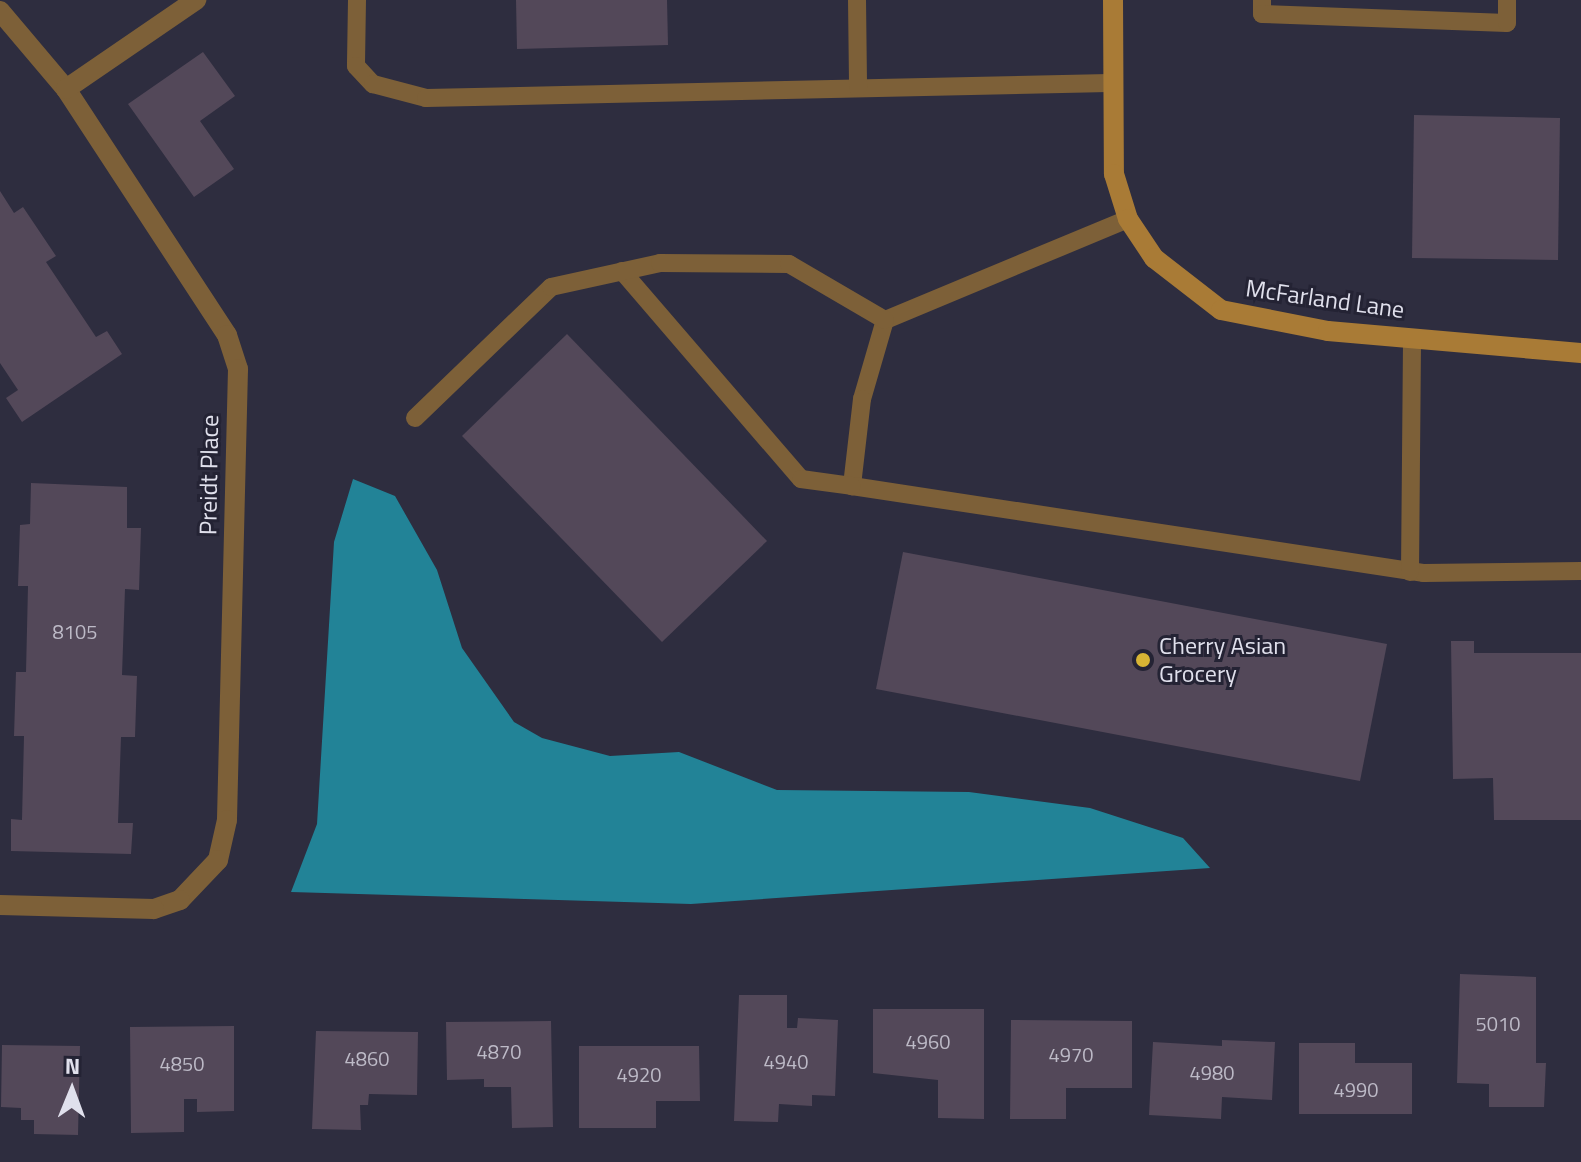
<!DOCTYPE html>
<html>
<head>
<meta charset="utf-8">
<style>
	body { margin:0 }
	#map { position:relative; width:1581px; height:1162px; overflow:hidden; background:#2e2d3f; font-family:"Titillium Web",sans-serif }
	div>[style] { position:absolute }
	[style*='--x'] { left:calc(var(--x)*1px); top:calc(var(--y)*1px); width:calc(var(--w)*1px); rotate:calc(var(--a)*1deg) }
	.water>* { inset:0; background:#228397 }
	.building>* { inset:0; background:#534859 }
	.lane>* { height:18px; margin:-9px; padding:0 9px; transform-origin:9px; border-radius:9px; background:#7d6038 }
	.street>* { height:20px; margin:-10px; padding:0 10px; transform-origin:10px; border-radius:10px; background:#7d6038 }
	.secondary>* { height:20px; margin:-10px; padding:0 10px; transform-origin:10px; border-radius:10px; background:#a97b36 }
	.dots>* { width:22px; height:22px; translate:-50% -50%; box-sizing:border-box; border:4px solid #242334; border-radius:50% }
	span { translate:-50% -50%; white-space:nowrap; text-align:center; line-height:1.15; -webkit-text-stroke:6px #242334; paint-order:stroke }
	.number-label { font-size:20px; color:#bdbac7 }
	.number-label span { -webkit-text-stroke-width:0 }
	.street-label { font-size:24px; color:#e0e0ec }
	.poi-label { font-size:24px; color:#e0e0ec }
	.left { translate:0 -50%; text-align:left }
	.north { position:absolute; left:32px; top:1050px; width:80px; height:80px; -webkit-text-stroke:6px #242334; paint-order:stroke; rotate:1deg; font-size:22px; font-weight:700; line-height:32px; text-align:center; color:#e0e0ec }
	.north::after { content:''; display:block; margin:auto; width:28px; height:36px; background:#e0e0ec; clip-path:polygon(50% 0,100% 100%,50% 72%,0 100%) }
</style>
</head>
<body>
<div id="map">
	<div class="water">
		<i style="clip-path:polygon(353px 479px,395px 496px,437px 570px,462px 648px,514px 722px,542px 738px,610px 756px,679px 752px,777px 790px,969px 792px,1090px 808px,1183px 838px,1210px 868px,691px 904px,291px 892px,317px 824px,334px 542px)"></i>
	</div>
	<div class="building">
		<i style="clip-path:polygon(516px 0,667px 0,668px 45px,517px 49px)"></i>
		<i style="clip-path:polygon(203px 52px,235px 96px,200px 121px,234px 169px,194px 197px,128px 104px)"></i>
		<i style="clip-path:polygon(1414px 115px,1560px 118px,1558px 260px,1412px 258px)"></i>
		<i style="clip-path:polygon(0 191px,14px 213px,23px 207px,56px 256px,46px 262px,96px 337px,107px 331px,122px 354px,22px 422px,6px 398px,18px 390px,0 363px)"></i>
		<i style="clip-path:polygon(567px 334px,767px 541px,662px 642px,462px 436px)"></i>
		<i style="clip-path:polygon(31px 483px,127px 487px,127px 528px,141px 528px,139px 590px,125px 589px,122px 675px,137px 676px,135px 737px,121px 737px,118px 823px,133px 823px,131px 854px,11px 851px,11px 819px,22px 820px,24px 736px,14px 736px,16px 672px,26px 672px,28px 586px,18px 586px,20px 525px,30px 524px)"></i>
		<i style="clip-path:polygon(903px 552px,1387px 644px,1360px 781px,876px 689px)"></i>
		<i style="clip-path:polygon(1451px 641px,1474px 641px,1474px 653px,1581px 653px,1581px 820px,1494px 820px,1493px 778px,1453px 779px)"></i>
		<i style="clip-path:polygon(1460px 974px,1536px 977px,1536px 1063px,1546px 1063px,1544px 1107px,1489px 1107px,1489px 1084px,1457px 1083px)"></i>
		<i style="clip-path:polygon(739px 995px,787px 995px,787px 1028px,797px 1028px,798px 1018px,838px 1020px,835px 1096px,812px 1095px,812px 1106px,779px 1104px,778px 1122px,734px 1121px)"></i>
		<i style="clip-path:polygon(873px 1009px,984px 1009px,984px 1119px,938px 1118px,938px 1080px,873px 1073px)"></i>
		<i style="clip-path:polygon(1011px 1020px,1132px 1021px,1132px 1088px,1066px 1088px,1066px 1119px,1010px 1119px)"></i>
		<i style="clip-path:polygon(551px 1021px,553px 1127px,512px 1128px,511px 1087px,484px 1087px,484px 1079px,447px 1080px,446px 1022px)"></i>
		<i style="clip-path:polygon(234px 1026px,234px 1111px,197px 1112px,197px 1099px,184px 1099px,184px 1132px,131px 1133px,130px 1027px)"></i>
		<i style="clip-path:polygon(316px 1031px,418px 1032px,417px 1095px,369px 1094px,368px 1105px,360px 1105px,361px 1130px,312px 1129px)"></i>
		<i style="clip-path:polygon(1222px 1040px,1275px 1042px,1272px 1100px,1222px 1097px,1221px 1119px,1149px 1115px,1153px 1042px,1222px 1046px)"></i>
		<i style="clip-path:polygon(1299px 1043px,1355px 1043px,1355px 1063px,1412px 1063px,1412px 1114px,1299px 1114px)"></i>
		<i style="clip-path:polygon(2px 1045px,80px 1046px,78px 1135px,34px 1134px,34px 1120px,21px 1120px,21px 1108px,1px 1107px)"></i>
		<i style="clip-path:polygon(579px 1046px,699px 1046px,700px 1101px,656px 1101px,656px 1128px,579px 1128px)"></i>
	</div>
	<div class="lane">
		<i style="--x:357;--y:0;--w:66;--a:90.9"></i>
		<i style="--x:356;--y:66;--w:25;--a:47"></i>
		<i style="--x:373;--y:84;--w:55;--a:14.8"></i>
		<i style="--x:426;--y:98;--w:683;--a:-1.26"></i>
		<i style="--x:857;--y:0;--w:88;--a:89.3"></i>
		<i style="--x:1262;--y:0;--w:14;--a:90"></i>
		<i style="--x:1262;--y:14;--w:245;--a:2.1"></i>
		<i style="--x:1507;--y:23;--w:23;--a:-90"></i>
		<i style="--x:1128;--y:219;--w:263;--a:157.4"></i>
		<i style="--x:885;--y:320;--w:82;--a:106.2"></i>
		<i style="--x:862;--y:399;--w:88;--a:96.6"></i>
		<i style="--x:852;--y:486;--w:579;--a:8.65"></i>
		<i style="--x:1424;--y:573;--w:157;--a:-0.7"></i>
		<i style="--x:622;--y:271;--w:274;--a:49.3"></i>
		<i style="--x:801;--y:479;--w:51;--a:7.8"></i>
		<i style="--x:415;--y:418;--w:189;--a:-43.9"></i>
		<i style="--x:551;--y:287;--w:112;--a:-12.4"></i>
		<i style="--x:660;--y:263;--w:129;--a:0.4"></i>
		<i style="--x:789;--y:264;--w:111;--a:30.3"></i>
		<i style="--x:1410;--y:572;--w:233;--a:-89.5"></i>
	</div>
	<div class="street">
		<i style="--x:0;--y:11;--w:102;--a:49.8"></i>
		<i style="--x:66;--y:89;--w:294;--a:56.8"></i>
		<i style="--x:227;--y:335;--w:36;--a:72"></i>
		<i style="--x:238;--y:369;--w:451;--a:91.4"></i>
		<i style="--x:227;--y:820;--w:41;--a:102.7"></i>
		<i style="--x:218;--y:860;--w:55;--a:133.5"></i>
		<i style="--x:180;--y:900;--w:28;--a:161"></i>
		<i style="--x:154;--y:909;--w:154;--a:-178.5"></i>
		<i style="--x:66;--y:89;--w:158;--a:-34.4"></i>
	</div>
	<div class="secondary">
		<i style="--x:1113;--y:0;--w:174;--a:89.7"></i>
		<i style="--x:1114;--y:174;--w:47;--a:72.7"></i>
		<i style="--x:1128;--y:219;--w:47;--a:56.3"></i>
		<i style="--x:1154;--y:258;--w:85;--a:37.8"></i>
		<i style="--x:1221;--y:310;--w:109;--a:11.1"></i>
		<i style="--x:1328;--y:331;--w:254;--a:5"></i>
	</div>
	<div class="dots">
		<i style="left:1143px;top:660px;background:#d7b434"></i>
	</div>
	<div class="number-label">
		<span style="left:75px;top:631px">8105</span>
		<span style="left:1498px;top:1023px">5010</span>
		<span style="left:928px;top:1041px">4960</span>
		<span style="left:499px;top:1051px">4870</span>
		<span style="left:1071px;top:1054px">4970</span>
		<span style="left:367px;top:1058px">4860</span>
		<span style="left:786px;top:1061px">4940</span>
		<span style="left:182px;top:1063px">4850</span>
		<span style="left:1212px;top:1072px">4980</span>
		<span style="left:639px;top:1074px">4920</span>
		<span style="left:1356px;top:1089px">4990</span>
	</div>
	<div class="street-label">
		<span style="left:1325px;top:299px;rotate:8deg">McFarland Lane</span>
		<span style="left:209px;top:475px;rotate:-89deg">Preidt Place</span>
	</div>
	<div class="poi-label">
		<span class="left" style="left:1159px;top:660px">Cherry Asian<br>Grocery</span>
	</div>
	<div class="north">N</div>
</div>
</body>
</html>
